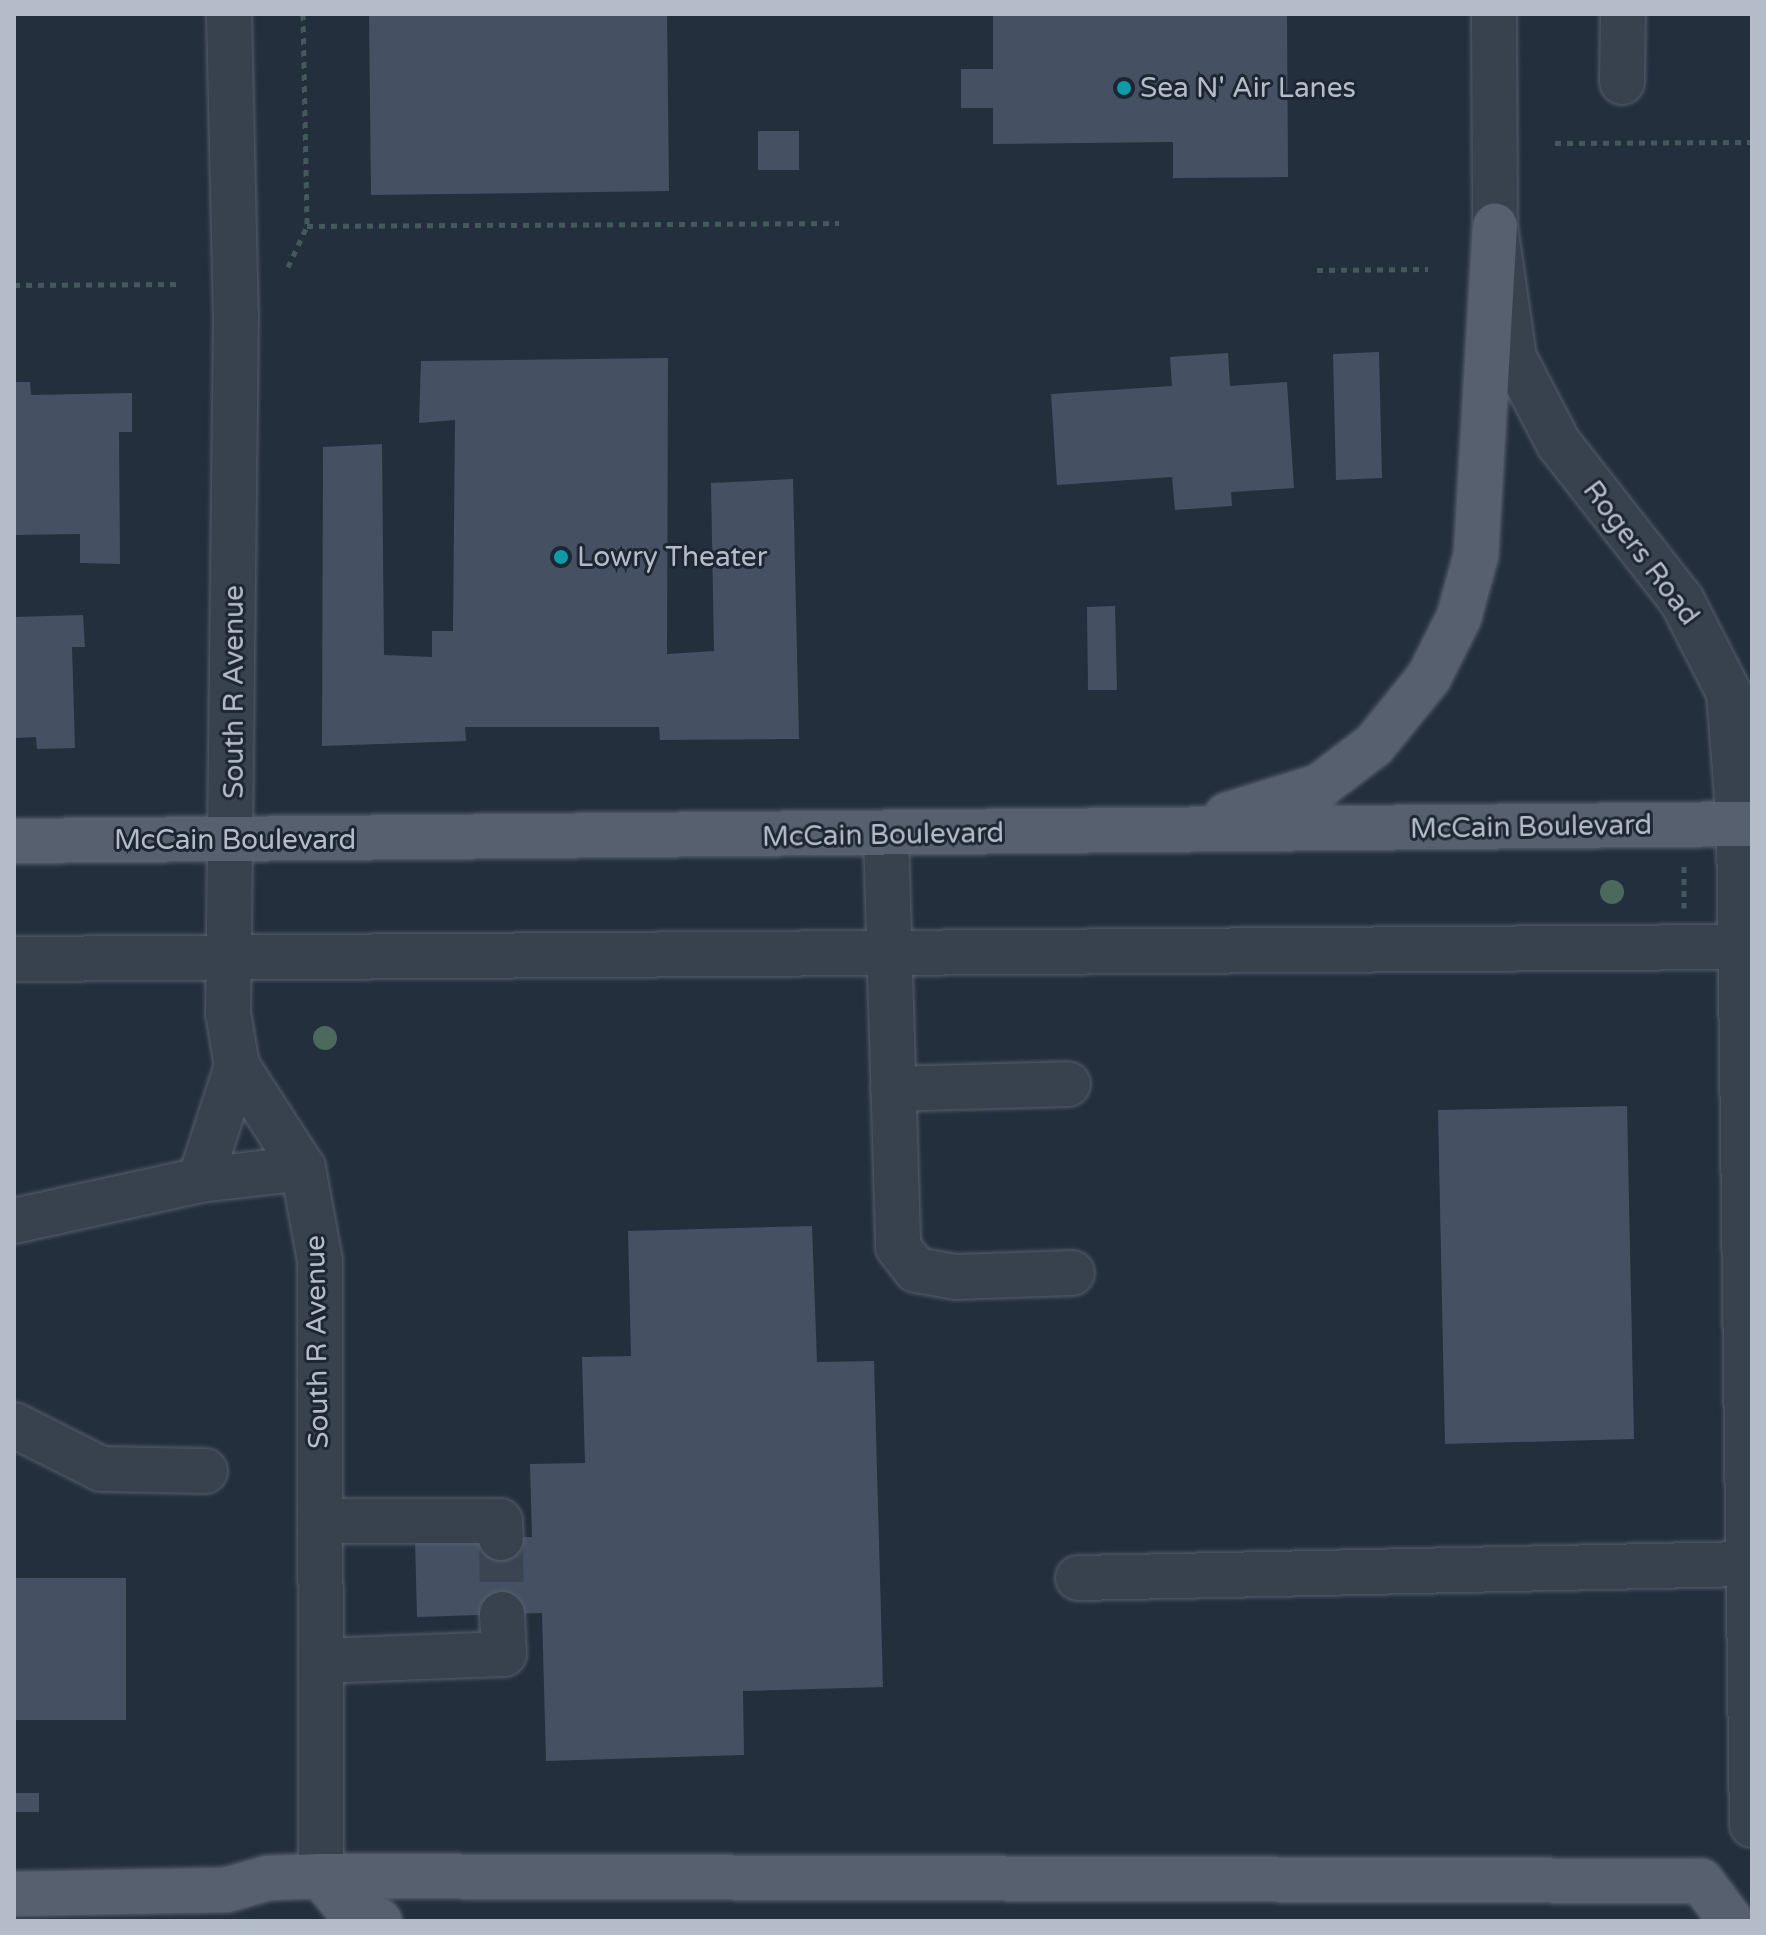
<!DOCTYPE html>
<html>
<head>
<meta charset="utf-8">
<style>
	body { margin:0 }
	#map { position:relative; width:1766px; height:1935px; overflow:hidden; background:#242f3e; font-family:"Varela Round",sans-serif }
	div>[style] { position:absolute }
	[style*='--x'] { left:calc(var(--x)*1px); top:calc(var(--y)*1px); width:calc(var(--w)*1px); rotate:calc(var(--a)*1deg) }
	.building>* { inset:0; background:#455162 }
	.minor-tunnel>* { height:44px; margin-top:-22px; transform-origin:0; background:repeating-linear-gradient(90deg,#3a4453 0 44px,transparent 0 66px) }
	.path>* { height:5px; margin-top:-2.5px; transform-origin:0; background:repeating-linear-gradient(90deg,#44595c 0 6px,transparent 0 12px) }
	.roads { filter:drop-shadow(0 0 2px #565f6c) drop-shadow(0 0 2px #565f6c) }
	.minor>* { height:44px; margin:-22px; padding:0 22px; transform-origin:22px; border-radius:22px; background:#38414e }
	.major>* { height:44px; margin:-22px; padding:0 22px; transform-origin:22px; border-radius:22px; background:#56606e }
	.trees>* { width:24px; height:24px; margin:-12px; border-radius:50%; background:#4b6a5d }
	.dots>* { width:22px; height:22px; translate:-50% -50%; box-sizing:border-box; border:4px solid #1d2633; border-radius:50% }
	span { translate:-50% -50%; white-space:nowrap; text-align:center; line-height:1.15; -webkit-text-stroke:6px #1d2633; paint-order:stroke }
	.poi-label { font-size:28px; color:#b4bcc9 }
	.left { translate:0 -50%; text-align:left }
	.street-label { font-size:28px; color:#b4bcc9 }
	.frame { position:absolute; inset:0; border:16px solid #b4bcc9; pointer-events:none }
</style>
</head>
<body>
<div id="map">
	<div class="building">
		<i style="clip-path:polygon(369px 14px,667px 14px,669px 191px,371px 195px)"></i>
		<i style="clip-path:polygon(993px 14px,1287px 14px,1288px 177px,1173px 178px,1173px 142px,993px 144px,993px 108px,961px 108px,961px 69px,993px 69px)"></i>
		<i style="clip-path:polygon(758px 131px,799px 131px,799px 170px,758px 170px)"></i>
		<i style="clip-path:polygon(1379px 352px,1382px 478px,1336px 480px,1333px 354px)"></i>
		<i style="clip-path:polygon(1228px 353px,1230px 386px,1287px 382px,1294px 488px,1231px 492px,1232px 506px,1175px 510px,1172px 477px,1057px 485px,1051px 394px,1172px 386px,1170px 357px)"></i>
		<i style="clip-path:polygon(668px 358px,667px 654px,714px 651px,711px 483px,793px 479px,799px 739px,660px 740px,659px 727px,465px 727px,466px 741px,322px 746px,323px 447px,382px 444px,384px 655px,432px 657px,432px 631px,453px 631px,455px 420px,419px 423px,421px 361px)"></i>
		<i style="clip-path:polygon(14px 382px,30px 382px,31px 395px,132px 393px,132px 432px,119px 432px,120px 564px,80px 563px,80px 534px,14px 535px)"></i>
		<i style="clip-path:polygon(1115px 606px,1117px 690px,1088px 690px,1087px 607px)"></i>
		<i style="clip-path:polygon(83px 615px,85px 647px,72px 647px,75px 748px,37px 749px,36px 737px,14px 738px,14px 617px)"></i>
		<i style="clip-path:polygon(1627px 1106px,1634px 1439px,1445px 1444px,1438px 1110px)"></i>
		<i style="clip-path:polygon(812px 1226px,817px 1362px,874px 1361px,883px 1687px,743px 1691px,744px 1755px,546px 1761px,542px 1613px,417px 1617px,415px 1540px,532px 1537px,530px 1464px,585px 1463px,582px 1357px,631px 1356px,628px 1231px)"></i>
		<i style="clip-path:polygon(14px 1578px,126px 1578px,126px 1720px,14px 1720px)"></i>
		<i style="clip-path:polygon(14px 1793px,39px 1793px,39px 1812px,14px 1812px)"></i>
	</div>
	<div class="minor-tunnel">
		<i style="--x:501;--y:1538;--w:76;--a:89.2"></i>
	</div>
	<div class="path">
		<i style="--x:303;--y:14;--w:212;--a:88.9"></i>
		<i style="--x:307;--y:226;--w:532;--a:-0.32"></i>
		<i style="--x:1555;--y:143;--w:197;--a:-0.3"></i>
		<i style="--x:288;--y:267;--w:45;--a:-65.1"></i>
		<i style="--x:1317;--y:270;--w:111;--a:-0.5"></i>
		<i style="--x:14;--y:285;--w:168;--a:-0.3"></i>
		<i style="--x:1684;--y:866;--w:42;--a:90"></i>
	</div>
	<div class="roads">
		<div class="minor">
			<i style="--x:229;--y:14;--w:299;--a:88.7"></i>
			<i style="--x:236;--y:313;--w:700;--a:90.65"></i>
			<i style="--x:228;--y:1013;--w:54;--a:80.4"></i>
			<i style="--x:237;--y:1066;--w:121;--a:57.1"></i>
			<i style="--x:303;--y:1168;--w:95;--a:79.6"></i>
			<i style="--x:320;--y:1261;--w:615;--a:89.91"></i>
			<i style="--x:1494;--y:14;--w:212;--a:89.7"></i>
			<i style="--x:1495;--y:226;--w:133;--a:81.8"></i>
			<i style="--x:1514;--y:358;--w:97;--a:62.4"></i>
			<i style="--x:1559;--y:444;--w:199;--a:51.9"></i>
			<i style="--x:1682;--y:601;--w:103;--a:62.9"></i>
			<i style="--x:1729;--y:693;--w:131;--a:85.6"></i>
			<i style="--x:1739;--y:824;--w:1001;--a:89.26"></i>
			<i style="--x:1622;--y:82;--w:68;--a:-89.2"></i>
			<i style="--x:886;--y:836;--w:411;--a:88.3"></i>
			<i style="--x:898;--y:1247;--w:29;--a:52"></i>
			<i style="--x:916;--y:1270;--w:40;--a:10"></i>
			<i style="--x:955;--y:1277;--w:117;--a:-2"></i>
			<i style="--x:14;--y:959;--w:1738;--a:-0.4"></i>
			<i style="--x:893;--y:1089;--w:175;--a:-1.6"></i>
			<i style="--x:200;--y:1180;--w:120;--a:-72"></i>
			<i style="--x:14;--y:1221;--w:190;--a:-12.4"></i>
			<i style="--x:200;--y:1180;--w:104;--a:-6.6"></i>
			<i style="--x:14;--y:1425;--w:97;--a:26.8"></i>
			<i style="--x:101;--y:1469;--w:104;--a:1.1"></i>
			<i style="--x:320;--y:1521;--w:180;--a:0"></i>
			<i style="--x:500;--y:1521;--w:17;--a:87"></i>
			<i style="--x:1078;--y:1578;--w:671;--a:-1.2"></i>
			<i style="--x:321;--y:1661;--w:183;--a:-2.2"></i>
			<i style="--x:504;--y:1654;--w:40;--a:-92.9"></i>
		</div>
		<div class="major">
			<i style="--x:1227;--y:815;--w:97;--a:-17.3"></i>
			<i style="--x:1320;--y:786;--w:68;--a:-37.2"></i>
			<i style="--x:1374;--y:745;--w:87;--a:-51"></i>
			<i style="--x:1429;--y:677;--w:67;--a:-63.4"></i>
			<i style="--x:1459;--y:617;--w:64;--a:-74.7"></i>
			<i style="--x:1476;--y:555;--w:330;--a:-86.7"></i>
			<i style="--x:14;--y:841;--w:1738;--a:-0.56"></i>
			<i style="--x:321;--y:1876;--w:41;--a:50.9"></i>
			<i style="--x:347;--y:1908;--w:35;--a:22"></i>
			<i style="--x:14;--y:1894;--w:212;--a:-1.1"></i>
			<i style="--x:226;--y:1890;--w:44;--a:-15.9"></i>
			<i style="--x:268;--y:1878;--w:53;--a:-2.2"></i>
			<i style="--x:321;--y:1876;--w:1380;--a:0.21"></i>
			<i style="--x:1701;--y:1881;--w:50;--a:53.1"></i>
		</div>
	</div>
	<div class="trees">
		<i style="left:1612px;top:892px"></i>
		<i style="left:325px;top:1038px"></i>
	</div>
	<div class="dots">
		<i style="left:1124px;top:88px;background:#0f9aa8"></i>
		<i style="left:561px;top:557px;background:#0f9aa8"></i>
	</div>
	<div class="poi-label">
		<span class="left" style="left:1140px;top:88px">Sea N' Air Lanes</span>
		<span class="left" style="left:577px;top:557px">Lowry Theater</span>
	</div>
	<div class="street-label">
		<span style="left:1641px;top:553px;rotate:53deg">Rogers Road</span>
		<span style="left:234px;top:692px;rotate:-90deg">South R Avenue</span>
		<span style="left:1531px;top:827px;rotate:-1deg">McCain Boulevard</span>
		<span style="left:883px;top:835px;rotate:-1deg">McCain Boulevard</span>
		<span style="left:235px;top:840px">McCain Boulevard</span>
		<span style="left:317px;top:1342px;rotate:-91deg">South R Avenue</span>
	</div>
	<div class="frame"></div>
</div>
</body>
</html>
